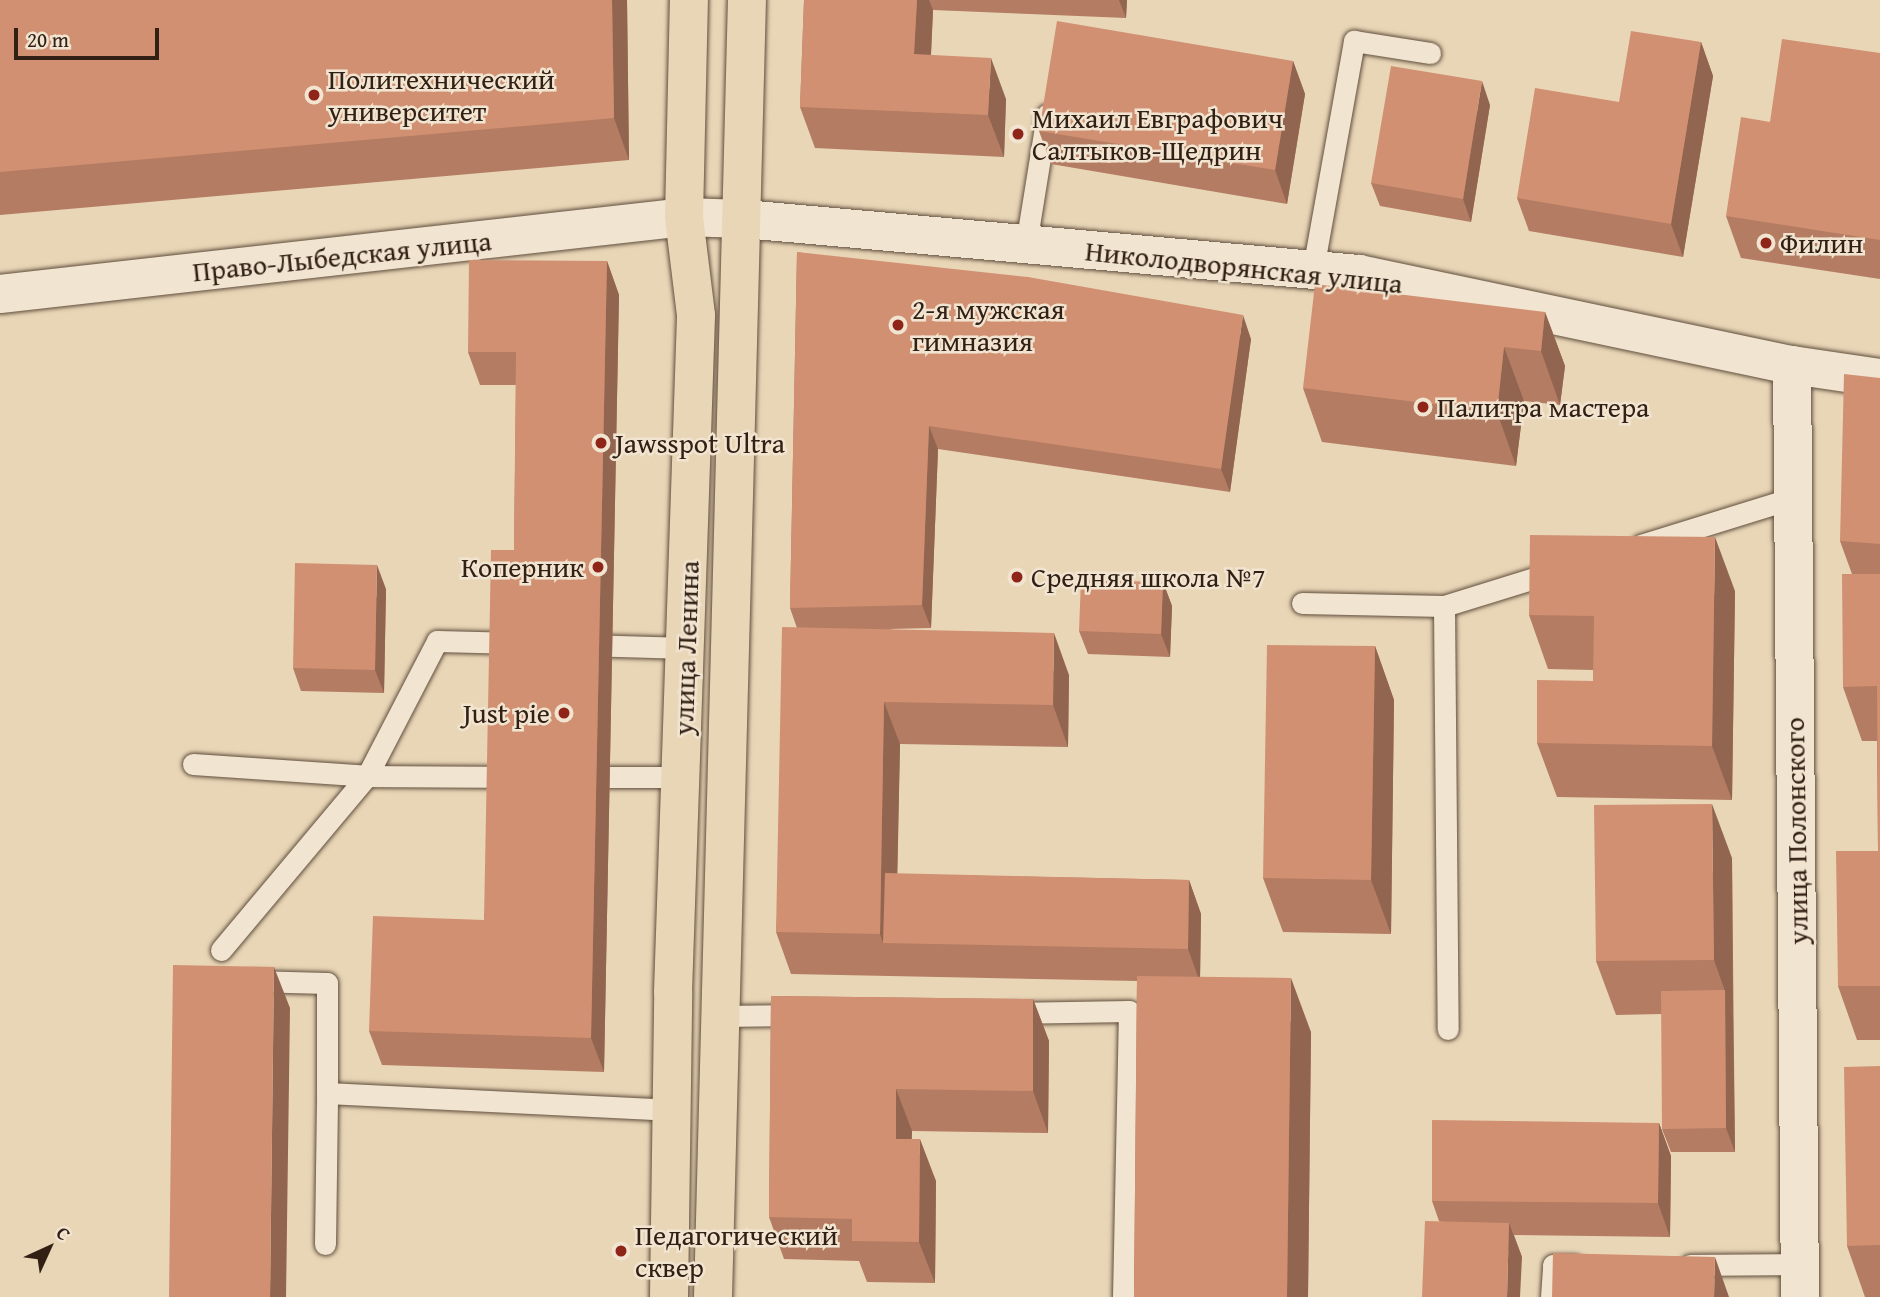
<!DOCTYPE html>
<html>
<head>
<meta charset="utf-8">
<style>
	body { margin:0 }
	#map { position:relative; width:1880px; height:1297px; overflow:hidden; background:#e9d6b7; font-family:"Gentium Book Plus",serif }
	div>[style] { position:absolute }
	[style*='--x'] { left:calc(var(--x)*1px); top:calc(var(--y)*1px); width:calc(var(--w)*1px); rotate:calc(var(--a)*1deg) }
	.roads { filter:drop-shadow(0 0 2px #604e3d) drop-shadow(0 0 2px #604e3d) }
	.service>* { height:21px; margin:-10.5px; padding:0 10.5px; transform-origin:10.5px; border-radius:10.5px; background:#f1e4d0 }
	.minor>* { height:38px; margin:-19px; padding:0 19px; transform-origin:19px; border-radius:19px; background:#f1e4d0 }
	.primary>* { height:38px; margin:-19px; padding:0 19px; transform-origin:19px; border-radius:19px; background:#e9d6b7 }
	.wall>* { inset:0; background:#b47c62 }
	.shaded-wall>* { inset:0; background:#926550 }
	.building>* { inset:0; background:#d19072 }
	.dots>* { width:19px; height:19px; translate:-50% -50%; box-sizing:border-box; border:4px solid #f1e4d0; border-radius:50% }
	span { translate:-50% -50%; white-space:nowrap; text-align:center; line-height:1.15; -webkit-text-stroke:5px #f1e4d0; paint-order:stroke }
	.poi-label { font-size:28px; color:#322014 }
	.left { translate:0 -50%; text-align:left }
	.right { translate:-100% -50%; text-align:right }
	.street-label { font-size:28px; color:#322014 }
	.north { position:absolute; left:14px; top:1213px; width:70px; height:70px; -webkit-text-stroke:5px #f1e4d0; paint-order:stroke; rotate:45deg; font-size:19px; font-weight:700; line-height:28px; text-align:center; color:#322014 }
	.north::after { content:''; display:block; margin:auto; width:24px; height:32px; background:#322014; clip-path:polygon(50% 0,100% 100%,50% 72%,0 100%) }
	.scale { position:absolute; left:14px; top:28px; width:145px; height:32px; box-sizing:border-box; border:4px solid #322014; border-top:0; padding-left:9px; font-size:21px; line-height:24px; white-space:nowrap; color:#322014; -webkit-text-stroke:5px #f1e4d0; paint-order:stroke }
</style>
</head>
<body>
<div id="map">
	<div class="roads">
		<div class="service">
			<i style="--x:1026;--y:244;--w:131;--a:-80.8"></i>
			<i style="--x:1313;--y:269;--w:232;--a:-79.8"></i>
			<i style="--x:1354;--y:41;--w:77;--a:9"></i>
			<i style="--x:1641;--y:545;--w:159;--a:-17.2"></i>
			<i style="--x:1302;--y:603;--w:142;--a:1.2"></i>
			<i style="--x:1444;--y:606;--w:118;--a:-17.2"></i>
			<i style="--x:1444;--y:606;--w:423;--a:89.5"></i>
			<i style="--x:585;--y:645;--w:101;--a:1.7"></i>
			<i style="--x:193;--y:764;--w:174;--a:3.9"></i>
			<i style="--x:367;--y:776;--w:152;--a:-62.6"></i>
			<i style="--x:437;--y:641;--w:81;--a:1.4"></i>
			<i style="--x:583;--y:777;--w:98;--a:0"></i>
			<i style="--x:221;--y:950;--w:227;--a:-50"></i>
			<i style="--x:367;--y:776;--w:149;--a:0.4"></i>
			<i style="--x:251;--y:981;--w:76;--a:1.5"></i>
			<i style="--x:327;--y:983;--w:110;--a:90"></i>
			<i style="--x:327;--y:1093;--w:347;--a:2.8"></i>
			<i style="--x:1009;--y:1013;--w:120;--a:-1"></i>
			<i style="--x:1129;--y:1011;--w:286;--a:91.2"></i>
			<i style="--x:720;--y:1016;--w:78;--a:-0.7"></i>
			<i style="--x:325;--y:1244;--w:151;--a:-89.2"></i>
			<i style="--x:1690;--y:1265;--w:110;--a:-0.5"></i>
			<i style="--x:1551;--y:1297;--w:32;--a:-86"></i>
			<i style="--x:1553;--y:1265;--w:21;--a:0"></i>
		</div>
		<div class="minor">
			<i style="--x:0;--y:294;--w:688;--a:-6.42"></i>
			<i style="--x:684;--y:217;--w:60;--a:1.9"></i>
			<i style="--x:744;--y:219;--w:617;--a:5.11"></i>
			<i style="--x:1359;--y:274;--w:442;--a:11.9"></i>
			<i style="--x:1792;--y:365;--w:89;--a:8.4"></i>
			<i style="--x:1792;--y:365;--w:932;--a:89.51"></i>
		</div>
		<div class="primary">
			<i style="--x:669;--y:1297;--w:305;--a:-89.2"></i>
			<i style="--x:673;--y:992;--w:677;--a:-88.05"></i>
			<i style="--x:696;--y:315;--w:99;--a:-97"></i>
			<i style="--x:684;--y:217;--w:217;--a:-88.7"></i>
			<i style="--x:713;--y:1297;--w:1297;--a:-88.5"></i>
		</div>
	</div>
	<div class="wall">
		<i style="clip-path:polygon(0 0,627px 0,629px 160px,0 215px)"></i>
		<i style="clip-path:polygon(804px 0,1127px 0,1126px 18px,933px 10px,931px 55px,1006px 99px,1004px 157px,815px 148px,800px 107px)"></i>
		<i style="clip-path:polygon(1701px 42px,1713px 76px,1683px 257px,1529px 231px,1517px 198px,1619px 102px)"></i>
		<i style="clip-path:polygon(1880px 53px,1880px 279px,1741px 258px,1726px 216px,1770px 122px)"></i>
		<i style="clip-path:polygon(1293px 61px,1305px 94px,1287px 204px,1051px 164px,1039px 131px)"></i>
		<i style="clip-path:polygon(1490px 105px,1471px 222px,1380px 206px,1371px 183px)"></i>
		<i style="clip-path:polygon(797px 252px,1251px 339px,1230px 492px,938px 449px,931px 628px,889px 629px,1069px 675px,1068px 747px,900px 744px,897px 874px,1189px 880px,1201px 914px,1200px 977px,1311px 1032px,1308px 1297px,1134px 1297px,1137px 981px,791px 974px,776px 932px,797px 628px,790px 608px)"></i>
		<i style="clip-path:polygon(607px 261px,619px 295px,604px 1072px,382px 1065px,369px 1031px,484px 920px,514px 550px,516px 385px,480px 385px,468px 352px)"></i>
		<i style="clip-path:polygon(1545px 312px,1565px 366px,1560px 405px,1524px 401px,1516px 466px,1322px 442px,1303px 388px)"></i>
		<i style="clip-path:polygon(1880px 378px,1880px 1040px,1857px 1040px,1838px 986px,1878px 851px,1877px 741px,1862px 741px,1843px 687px,1852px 574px,1840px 541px)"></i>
		<i style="clip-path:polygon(1163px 582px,1172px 606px,1170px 657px,1088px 654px,1079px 631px)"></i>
		<i style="clip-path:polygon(386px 589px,384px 693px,301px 691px,293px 668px)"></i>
		<i style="clip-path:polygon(1735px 591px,1732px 800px,1557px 797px,1537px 743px,1593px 681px,1593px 670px,1548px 669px,1529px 615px)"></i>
		<i style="clip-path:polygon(1375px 646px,1394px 700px,1391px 934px,1283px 932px,1263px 878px)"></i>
		<i style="clip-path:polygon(1732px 858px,1735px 1152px,1671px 1152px,1662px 1129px,1662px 1014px,1616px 1015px,1596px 961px)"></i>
		<i style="clip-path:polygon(771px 996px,1033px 999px,1049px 1041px,1048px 1133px,912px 1131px,911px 1139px,936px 1181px,935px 1283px,867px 1282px,859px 1261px,784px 1259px,769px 1217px)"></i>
		<i style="clip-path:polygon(1880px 1066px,1880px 1297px,1865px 1297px,1847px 1246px)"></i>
		<i style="clip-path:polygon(1659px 1123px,1671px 1156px,1670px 1237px,1514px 1235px,1522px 1257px,1439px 1221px,1432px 1201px)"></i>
	</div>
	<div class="shaded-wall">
		<i style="clip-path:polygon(612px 0,627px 0,629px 160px,614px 118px)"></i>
		<i style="clip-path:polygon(917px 0,929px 0,933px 10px,929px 96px,914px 54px)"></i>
		<i style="clip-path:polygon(1119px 0,1127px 0,1126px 18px)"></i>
		<i style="clip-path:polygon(1701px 42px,1713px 76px,1683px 257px,1671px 224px)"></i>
		<i style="clip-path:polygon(991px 58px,1006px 99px,1004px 157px,988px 115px)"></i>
		<i style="clip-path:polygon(1293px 61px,1305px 94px,1287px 204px,1275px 170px)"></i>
		<i style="clip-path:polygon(1482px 81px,1490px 105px,1471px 222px,1463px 199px)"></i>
		<i style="clip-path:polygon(607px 261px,619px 295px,604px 1072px,591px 1038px)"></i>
		<i style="clip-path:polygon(1545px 312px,1565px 366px,1560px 405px,1541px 351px)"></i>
		<i style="clip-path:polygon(1243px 315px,1251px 339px,1230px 492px,1221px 469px)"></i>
		<i style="clip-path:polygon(1504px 347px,1524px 401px,1516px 466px,1497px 412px)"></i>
		<i style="clip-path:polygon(929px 426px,938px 449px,931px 628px,922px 605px)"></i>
		<i style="clip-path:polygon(1715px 537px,1735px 591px,1732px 800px,1712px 746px)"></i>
		<i style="clip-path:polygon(377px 565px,386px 589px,384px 693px,375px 670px)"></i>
		<i style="clip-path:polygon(1163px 582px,1172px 606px,1170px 657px,1161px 634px)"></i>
		<i style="clip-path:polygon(1054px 633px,1069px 675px,1068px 747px,1053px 705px)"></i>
		<i style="clip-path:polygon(1375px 646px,1394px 700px,1391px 934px,1371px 880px)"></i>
		<i style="clip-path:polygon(884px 702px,900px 744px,896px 943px,883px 943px,880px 934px)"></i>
		<i style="clip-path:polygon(1712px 804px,1732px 858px,1733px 1014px,1714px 960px)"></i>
		<i style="clip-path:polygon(1189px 880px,1201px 914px,1200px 982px,1188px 949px)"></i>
		<i style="clip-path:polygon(274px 967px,290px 1008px,286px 1297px,270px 1297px)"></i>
		<i style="clip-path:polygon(1291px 978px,1311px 1032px,1308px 1297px,1287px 1297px)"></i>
		<i style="clip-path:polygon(1725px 990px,1733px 1014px,1735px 1152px,1726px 1128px)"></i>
		<i style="clip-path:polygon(1033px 999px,1049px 1041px,1048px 1133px,1033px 1091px)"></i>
		<i style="clip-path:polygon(896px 1089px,912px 1131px,911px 1180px,896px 1139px)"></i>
		<i style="clip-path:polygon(1659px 1123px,1671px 1156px,1670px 1237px,1658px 1203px)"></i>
		<i style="clip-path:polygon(920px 1139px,936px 1181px,935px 1283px,919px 1242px)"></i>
		<i style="clip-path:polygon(1509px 1223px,1522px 1257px,1520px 1297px,1507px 1297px)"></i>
		<i style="clip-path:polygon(1715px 1257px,1729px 1297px,1714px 1297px)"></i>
	</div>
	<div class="building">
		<i style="clip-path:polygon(0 0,612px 0,614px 118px,0 172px)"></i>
		<i style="clip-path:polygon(804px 0,917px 0,914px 54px,991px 58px,988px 115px,800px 107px)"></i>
		<i style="clip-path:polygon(1057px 21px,1293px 61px,1275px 170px,1039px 131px)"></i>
		<i style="clip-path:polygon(1631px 31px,1701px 42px,1671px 224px,1517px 198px,1535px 88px,1619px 102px)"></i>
		<i style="clip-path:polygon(1782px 39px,1880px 53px,1880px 240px,1726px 216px,1741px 117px,1770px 122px)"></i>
		<i style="clip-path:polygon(1391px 66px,1482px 81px,1463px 199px,1371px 183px)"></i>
		<i style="clip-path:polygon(797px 252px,1028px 277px,1243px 315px,1221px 469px,929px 426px,922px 605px,790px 608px)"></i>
		<i style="clip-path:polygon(469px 260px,607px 261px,591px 1038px,369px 1031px,373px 916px,484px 920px,491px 550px,514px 550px,516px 352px,468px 352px)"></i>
		<i style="clip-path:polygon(1315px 284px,1545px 312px,1541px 351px,1504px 347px,1497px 412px,1303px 388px)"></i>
		<i style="clip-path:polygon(1844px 374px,1880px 378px,1880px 544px,1840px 541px)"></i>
		<i style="clip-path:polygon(1530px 535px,1715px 537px,1712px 746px,1537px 743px,1537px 680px,1593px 681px,1594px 616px,1529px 615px)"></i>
		<i style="clip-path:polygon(295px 563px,377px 565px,375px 670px,293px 668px)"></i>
		<i style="clip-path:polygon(1842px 574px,1880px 574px,1880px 986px,1838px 986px,1836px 851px,1878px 851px,1877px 686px,1843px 687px)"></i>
		<i style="clip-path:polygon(1081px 580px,1163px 582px,1161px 634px,1079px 631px)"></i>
		<i style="clip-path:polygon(782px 627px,1054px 633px,1053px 705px,884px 702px,880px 934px,776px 932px)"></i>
		<i style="clip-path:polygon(1267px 645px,1375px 646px,1371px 880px,1263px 878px)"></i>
		<i style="clip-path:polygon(1712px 804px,1714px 960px,1596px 961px,1594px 805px)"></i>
		<i style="clip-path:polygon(885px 873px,1189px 880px,1188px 949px,883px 943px)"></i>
		<i style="clip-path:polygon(173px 965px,274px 967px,270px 1297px,169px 1297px)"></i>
		<i style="clip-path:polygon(1137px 976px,1291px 978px,1287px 1297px,1134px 1297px)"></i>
		<i style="clip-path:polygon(1725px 990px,1726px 1128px,1662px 1129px,1661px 991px)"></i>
		<i style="clip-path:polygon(771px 996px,1033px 999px,1033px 1091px,896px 1089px,896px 1139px,920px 1139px,919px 1242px,852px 1241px,852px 1219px,769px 1217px)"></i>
		<i style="clip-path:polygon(1880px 1066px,1880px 1245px,1847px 1246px,1844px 1067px)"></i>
		<i style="clip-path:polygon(1432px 1120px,1659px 1123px,1658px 1203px,1432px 1201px)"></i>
		<i style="clip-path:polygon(1425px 1221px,1509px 1223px,1507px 1297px,1422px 1297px)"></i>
		<i style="clip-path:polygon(1553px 1253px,1715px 1257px,1714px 1297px,1552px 1297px)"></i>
	</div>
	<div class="dots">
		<i style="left:314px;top:95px;background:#8f2418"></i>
		<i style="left:1018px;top:134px;background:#8f2418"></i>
		<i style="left:1766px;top:243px;background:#8f2418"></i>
		<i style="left:898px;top:325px;background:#8f2418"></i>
		<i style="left:1423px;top:407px;background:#8f2418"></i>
		<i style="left:601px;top:443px;background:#8f2418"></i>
		<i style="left:598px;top:567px;background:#8f2418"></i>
		<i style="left:1017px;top:577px;background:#8f2418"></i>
		<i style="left:564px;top:713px;background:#8f2418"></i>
		<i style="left:621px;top:1251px;background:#8f2418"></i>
	</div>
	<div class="poi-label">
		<span class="left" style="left:328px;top:95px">Политехнический<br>университет</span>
		<span class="left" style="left:1032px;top:134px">Михаил Евграфович<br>Салтыков-Щедрин</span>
		<span class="left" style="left:1780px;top:243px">Филин</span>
		<span class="left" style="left:912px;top:325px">2-я мужская<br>гимназия</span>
		<span class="left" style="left:1437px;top:407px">Палитра мастера</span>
		<span class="left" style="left:615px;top:443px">Jawsspot Ultra</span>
		<span class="right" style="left:584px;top:567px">Коперник</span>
		<span class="left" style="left:1031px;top:577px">Средняя школа №7</span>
		<span class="right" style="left:550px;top:713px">Just pie</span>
		<span class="left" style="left:635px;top:1251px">Педагогический<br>сквер</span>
	</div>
	<div class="street-label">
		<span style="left:342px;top:256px;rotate:-6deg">Право-Лыбедская улица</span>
		<span style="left:1244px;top:267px;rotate:6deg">Николодворянская улица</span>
		<span style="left:686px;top:648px;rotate:-88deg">улица Ленина</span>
		<span style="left:1796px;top:831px;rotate:-91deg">улица Полонского</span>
	</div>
	<div class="north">С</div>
	<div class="scale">20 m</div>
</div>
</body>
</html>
